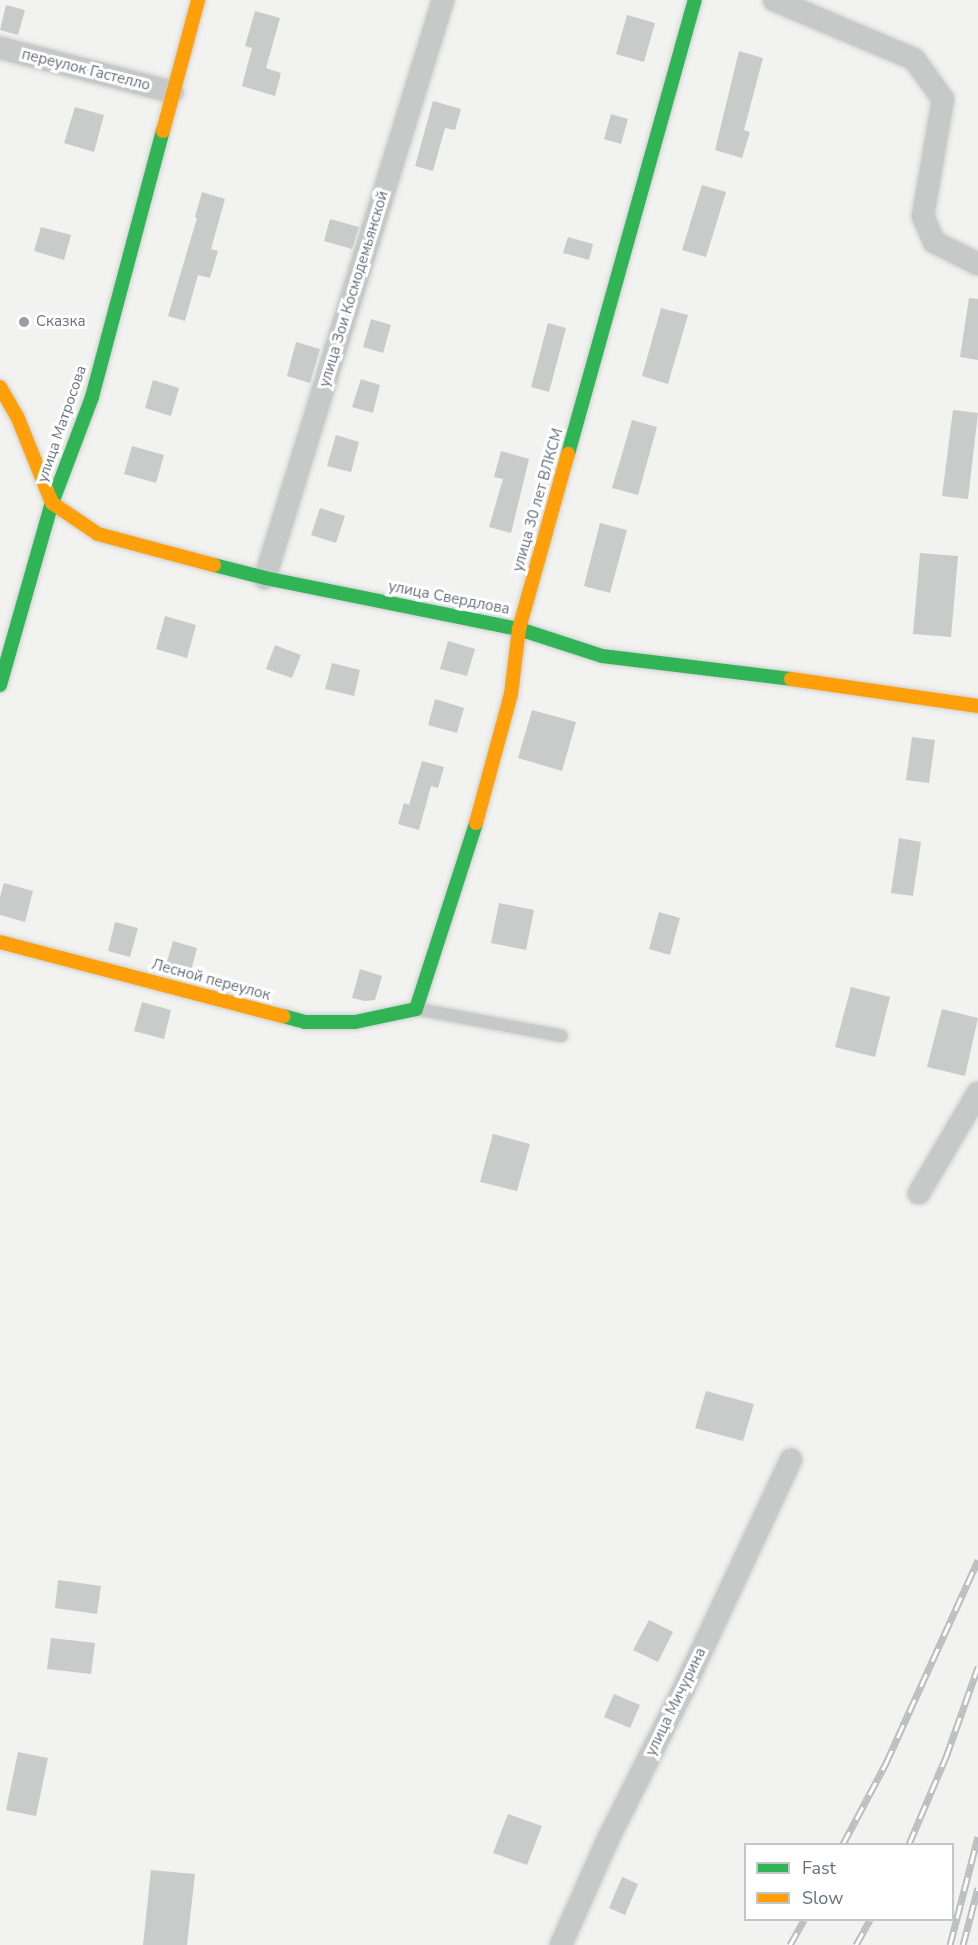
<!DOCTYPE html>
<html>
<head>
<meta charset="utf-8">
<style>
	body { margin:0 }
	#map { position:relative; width:978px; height:1945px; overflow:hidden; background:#f2f2f1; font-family:"Nunito Sans",sans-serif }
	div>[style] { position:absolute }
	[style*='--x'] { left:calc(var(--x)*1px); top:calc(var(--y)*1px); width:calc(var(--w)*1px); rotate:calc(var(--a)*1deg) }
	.building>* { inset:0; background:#c9caca }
	.roads { filter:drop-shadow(0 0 2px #cfd0d0) drop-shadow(0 0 2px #cfd0d0) }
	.lane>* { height:12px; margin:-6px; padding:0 6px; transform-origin:6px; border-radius:6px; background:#c7c8c8 }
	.street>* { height:22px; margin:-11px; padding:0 11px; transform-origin:11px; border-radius:11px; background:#c7c8c8 }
	.fast>* { height:14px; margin:-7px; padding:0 7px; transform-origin:7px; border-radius:7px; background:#30b455 }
	.slow>* { height:14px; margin:-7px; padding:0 7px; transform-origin:7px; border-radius:7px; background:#ff9f0a }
	.rail>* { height:7px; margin-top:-3.5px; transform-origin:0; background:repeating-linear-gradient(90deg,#fff 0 14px,#bcbdbf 0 28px); box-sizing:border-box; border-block:2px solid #bcbdbf }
	.dots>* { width:16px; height:16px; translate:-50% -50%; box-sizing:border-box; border:3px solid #fff; border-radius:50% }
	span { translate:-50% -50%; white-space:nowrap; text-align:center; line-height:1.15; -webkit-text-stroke:6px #fff; paint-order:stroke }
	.street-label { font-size:15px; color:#66717d }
	.poi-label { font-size:15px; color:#66717d }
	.left { translate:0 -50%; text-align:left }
	.legend { position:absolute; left:744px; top:1843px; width:210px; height:78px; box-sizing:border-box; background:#fff; border:2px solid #c2c6cb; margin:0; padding:8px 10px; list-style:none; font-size:18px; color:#66717d }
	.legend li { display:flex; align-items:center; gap:12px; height:30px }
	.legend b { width:30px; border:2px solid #c2c6cb }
</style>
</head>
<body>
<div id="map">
	<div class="building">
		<i style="clip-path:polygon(6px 5px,25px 10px,18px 35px,0 30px)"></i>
		<i style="clip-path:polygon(255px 11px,280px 18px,266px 68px,281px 73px,275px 96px,242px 86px,252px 48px,245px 46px)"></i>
		<i style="clip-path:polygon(627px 15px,655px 23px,644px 62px,616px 54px)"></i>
		<i style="clip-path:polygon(739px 51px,763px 58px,744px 130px,750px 132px,742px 158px,715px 150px)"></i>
		<i style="clip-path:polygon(433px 101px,461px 109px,455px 130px,445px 128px,433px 171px,415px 166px)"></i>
		<i style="clip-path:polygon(75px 107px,104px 115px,94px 152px,64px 143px)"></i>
		<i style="clip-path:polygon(611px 114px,628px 119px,621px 144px,604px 139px)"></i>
		<i style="clip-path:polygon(702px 185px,726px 192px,706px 257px,682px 250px)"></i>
		<i style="clip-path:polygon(202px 192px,225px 199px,211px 249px,218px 251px,210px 278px,198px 275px,185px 321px,168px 316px,197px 218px,195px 217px)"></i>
		<i style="clip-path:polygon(330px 219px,359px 227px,352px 249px,324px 241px)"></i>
		<i style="clip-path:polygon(41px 227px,71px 235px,64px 260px,34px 251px)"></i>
		<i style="clip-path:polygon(568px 237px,593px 244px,589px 260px,563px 253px)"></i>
		<i style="clip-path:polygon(969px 298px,978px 299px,978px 360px,960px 357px)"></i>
		<i style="clip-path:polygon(661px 308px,688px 315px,668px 384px,642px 376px)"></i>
		<i style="clip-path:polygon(371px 319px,391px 325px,383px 353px,363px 347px)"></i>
		<i style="clip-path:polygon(548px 323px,566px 328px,549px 392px,531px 387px)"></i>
		<i style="clip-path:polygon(296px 342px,320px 349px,310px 383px,287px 376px)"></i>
		<i style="clip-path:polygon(361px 379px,380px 385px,373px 413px,352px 407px)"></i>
		<i style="clip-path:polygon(153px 380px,179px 388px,171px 416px,145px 408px)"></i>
		<i style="clip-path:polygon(953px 410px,978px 413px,968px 499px,942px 496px)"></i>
		<i style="clip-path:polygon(632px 420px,657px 427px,638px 495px,612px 488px)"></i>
		<i style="clip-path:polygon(336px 435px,359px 442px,351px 472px,327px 466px)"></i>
		<i style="clip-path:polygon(132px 446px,164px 455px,156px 483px,124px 474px)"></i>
		<i style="clip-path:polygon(501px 451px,529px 459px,511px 533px,489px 527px,503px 479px,494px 477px)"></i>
		<i style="clip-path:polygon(320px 508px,345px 516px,336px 543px,311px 535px)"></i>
		<i style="clip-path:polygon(600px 523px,627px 530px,610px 593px,584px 586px)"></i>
		<i style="clip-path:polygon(920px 553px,958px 556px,951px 637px,913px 634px)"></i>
		<i style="clip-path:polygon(165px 616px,196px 625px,187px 658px,156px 649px)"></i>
		<i style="clip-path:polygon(448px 641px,475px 649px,467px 676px,440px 669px)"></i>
		<i style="clip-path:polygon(275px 645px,301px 655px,292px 678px,266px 669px)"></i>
		<i style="clip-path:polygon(332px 663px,360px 670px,354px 696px,325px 689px)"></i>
		<i style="clip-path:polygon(435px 699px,464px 708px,457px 733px,428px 725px)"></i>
		<i style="clip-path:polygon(532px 710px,576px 722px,562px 771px,518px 758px)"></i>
		<i style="clip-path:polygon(912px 737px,935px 740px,929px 783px,906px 780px)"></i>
		<i style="clip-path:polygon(422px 761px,444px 767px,438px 788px,431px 786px,419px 830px,398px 824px,404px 803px,409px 805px)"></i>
		<i style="clip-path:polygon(899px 838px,921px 842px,913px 896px,891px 893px)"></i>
		<i style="clip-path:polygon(4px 883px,33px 891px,25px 922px,0 915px,0 897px)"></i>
		<i style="clip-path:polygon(499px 903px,534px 910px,526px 950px,491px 943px)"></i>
		<i style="clip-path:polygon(659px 912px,680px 918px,670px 955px,649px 949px)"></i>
		<i style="clip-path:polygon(115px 922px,138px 928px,130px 957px,108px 951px)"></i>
		<i style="clip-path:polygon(173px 941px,197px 948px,191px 971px,166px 965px)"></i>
		<i style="clip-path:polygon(360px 969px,382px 976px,375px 1000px,365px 1001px,352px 998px)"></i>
		<i style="clip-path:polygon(851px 987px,890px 997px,875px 1057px,835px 1047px)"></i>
		<i style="clip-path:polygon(142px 1002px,171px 1010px,164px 1039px,134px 1031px)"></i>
		<i style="clip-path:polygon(942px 1009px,978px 1018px,965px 1076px,927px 1067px)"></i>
		<i style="clip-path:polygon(493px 1134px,530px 1144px,517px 1191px,480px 1182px)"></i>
		<i style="clip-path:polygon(706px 1391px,754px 1404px,743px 1441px,695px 1428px)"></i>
		<i style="clip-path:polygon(58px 1580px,101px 1586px,97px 1614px,55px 1608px)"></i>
		<i style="clip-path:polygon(649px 1620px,673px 1632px,658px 1662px,633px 1650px)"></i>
		<i style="clip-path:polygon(51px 1638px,95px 1643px,91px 1674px,47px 1669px)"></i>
		<i style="clip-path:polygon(614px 1694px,640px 1705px,630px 1728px,604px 1717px)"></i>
		<i style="clip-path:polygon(18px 1752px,48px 1758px,36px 1816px,6px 1810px)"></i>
		<i style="clip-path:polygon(508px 1814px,542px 1826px,527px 1865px,493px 1853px)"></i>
		<i style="clip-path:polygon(151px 1870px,195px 1874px,187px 1945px,143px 1945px)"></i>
		<i style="clip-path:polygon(622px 1877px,638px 1884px,625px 1915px,609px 1908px)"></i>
	</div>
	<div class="roads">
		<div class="lane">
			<i style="--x:417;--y:1009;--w:147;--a:10.5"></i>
		</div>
		<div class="street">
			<i style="--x:774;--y:0;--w:152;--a:22.9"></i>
			<i style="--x:914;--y:59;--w:49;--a:54.1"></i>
			<i style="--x:943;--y:99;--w:119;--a:99.7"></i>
			<i style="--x:923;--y:216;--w:28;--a:67"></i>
			<i style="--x:934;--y:242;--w:49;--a:26.6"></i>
			<i style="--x:0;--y:48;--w:178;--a:14.3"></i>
			<i style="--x:265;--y:578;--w:605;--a:-72.88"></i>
			<i style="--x:919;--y:1193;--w:116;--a:-59.5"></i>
			<i style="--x:561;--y:1945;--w:116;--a:-66.1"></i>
			<i style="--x:608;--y:1839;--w:169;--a:-63.3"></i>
			<i style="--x:684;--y:1688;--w:252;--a:-64.9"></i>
		</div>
		<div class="fast">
			<i style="--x:568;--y:454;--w:471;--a:-74.4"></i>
			<i style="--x:214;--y:565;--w:53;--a:14.3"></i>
			<i style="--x:265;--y:578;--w:259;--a:11.4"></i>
			<i style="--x:519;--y:629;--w:87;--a:18"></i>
			<i style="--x:602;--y:656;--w:190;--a:6.9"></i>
			<i style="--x:0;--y:685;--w:189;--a:-74.1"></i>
			<i style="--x:52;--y:503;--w:113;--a:-69.3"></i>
			<i style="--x:92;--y:397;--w:275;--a:-75.1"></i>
			<i style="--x:283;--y:1016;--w:23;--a:15"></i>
			<i style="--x:305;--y:1022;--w:50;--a:0"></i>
			<i style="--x:355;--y:1022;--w:62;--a:-12"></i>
			<i style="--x:416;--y:1009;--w:195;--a:-72.1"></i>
		</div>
		<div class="slow">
			<i style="--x:163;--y:131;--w:136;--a:-75"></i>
			<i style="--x:0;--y:387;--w:34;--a:60"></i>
			<i style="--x:17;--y:416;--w:94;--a:68.1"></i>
			<i style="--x:52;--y:503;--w:55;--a:34"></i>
			<i style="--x:98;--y:534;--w:120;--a:15"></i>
			<i style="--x:791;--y:679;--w:189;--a:8.2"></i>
			<i style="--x:476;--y:823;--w:134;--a:-74.8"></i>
			<i style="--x:511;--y:694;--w:65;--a:-83"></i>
			<i style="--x:519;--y:629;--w:182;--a:-74.4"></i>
			<i style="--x:0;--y:942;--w:293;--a:14.7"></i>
		</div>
	</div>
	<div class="rail">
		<i style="--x:843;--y:1844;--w:92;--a:-62"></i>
		<i style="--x:886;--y:1763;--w:223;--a:-65.6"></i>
		<i style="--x:909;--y:1844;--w:95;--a:-67"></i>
		<i style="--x:946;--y:1757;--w:96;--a:-70.4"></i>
		<i style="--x:790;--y:1945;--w:29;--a:-61"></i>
		<i style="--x:856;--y:1945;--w:29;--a:-61"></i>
		<i style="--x:950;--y:1945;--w:112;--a:-75.5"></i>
		<i style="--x:963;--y:1945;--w:59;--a:-75.3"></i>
	</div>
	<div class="dots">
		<i style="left:24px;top:322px;background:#979ea6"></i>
	</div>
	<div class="street-label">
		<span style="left:86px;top:70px;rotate:14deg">переулок Гастелло</span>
		<span style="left:354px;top:289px;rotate:-73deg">улица Зои Космодемьянской</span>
		<span style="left:62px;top:424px;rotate:-71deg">улица Матросова</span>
		<span style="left:538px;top:500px;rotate:-74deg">улица 30 лет ВЛКСМ</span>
		<span style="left:449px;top:598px;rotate:11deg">улица Свердлова</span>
		<span style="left:211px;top:980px;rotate:15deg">Лесной переулок</span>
		<span style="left:676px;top:1702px;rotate:-64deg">улица Мичурина</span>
	</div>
	<div class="poi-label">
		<span class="left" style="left:36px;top:322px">Сказка</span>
	</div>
	<ul class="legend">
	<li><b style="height:8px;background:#30b455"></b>Fast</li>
	<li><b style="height:8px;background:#ff9f0a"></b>Slow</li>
	</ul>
</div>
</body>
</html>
